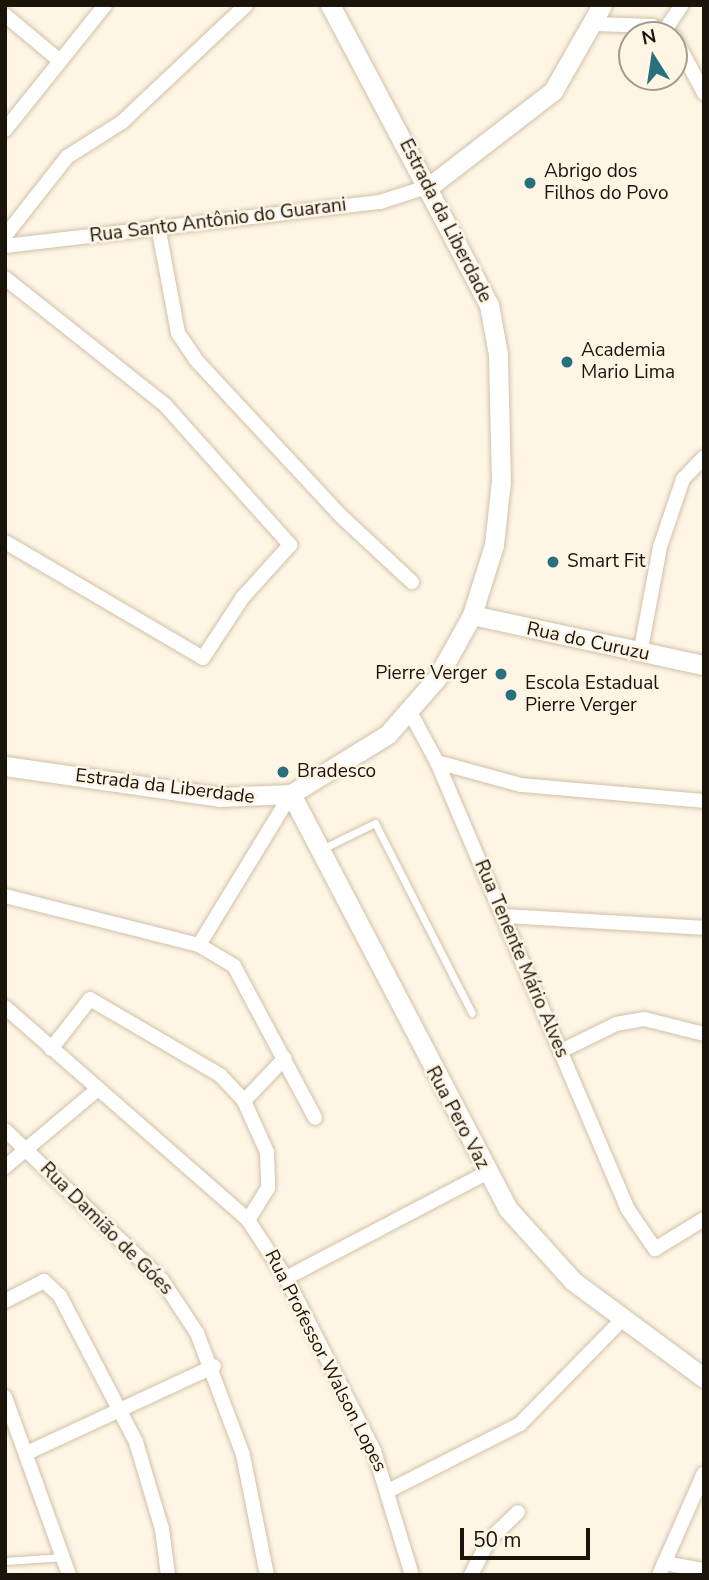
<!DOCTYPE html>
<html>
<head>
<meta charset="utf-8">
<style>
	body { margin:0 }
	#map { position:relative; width:709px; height:1580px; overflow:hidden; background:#fef5e5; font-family:"Nunito Sans",sans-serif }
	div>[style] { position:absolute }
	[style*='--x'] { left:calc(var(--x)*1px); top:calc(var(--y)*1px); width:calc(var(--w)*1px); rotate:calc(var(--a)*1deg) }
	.roads { filter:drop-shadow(0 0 2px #d0c1a7) drop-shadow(0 0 2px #d0c1a7) }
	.lane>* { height:7px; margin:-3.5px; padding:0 3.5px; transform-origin:3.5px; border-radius:3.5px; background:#fff }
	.street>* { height:14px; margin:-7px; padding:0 7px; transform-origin:7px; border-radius:7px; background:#fff }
	.secondary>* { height:19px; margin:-9.5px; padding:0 9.5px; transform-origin:9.5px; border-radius:9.5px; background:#fff }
	.dots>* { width:19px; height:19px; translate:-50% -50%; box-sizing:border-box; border:4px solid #fef5e5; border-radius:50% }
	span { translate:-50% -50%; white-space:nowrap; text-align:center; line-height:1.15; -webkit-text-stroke:5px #fef5e5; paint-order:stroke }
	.poi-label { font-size:19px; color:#1a140b }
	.left { translate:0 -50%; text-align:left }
	.right { translate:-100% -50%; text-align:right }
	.street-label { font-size:19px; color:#1a140b }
	.frame { position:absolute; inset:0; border:7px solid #1a140b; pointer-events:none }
	.north { position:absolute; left:618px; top:21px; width:70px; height:70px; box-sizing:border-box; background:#fef5e5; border:2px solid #a39b8e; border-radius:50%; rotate:348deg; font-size:19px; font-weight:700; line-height:28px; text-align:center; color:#1a140b }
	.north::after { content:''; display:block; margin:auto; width:24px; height:32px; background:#296f7e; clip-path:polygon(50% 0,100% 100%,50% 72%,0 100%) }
	.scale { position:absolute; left:460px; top:1528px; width:130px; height:32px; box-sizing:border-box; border:4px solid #1a140b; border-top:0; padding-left:9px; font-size:21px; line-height:24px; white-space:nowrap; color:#1a140b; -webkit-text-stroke:5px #fef5e5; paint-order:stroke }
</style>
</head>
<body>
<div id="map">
	<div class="roads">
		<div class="lane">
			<i style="--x:320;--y:850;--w:61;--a:-26.1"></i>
			<i style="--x:375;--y:823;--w:213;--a:63"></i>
			<i style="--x:5;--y:1561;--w:59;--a:-3.9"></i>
		</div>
		<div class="street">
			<i style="--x:5;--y:15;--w:72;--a:39.9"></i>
			<i style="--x:595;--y:24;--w:57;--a:2"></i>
			<i style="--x:652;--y:26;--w:21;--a:25"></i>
			<i style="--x:665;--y:30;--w:30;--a:-56"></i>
			<i style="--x:674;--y:37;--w:64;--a:61.8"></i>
			<i style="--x:5;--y:130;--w:160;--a:-51.3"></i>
			<i style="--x:158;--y:226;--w:109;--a:79.4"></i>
			<i style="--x:178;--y:333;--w:32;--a:56"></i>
			<i style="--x:196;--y:360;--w:213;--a:47.1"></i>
			<i style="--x:341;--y:516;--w:97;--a:42.9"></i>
			<i style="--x:5;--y:236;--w:100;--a:-51.9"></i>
			<i style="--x:67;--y:157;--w:65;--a:-32.5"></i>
			<i style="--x:122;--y:122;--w:170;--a:-43.3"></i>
			<i style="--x:5;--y:246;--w:378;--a:-6.7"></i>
			<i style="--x:380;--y:202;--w:52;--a:-17.7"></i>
			<i style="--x:5;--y:278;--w:204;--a:38.4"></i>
			<i style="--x:165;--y:405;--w:188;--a:48.2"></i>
			<i style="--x:290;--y:545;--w:70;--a:132.1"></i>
			<i style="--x:243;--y:597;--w:73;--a:123.3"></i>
			<i style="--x:203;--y:658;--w:229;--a:-149.6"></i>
			<i style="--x:640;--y:654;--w:109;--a:-79.4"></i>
			<i style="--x:660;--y:547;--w:72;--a:-71.3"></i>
			<i style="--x:683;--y:479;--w:30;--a:-46"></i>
			<i style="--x:410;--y:712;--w:57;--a:61.6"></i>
			<i style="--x:437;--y:762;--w:485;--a:66.9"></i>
			<i style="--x:627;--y:1208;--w:50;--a:55.7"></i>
			<i style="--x:655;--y:1249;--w:57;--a:-31.5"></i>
			<i style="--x:437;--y:762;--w:87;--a:15.3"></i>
			<i style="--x:521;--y:785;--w:184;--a:5"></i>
			<i style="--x:5;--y:896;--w:200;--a:14.2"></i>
			<i style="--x:199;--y:945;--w:41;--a:31"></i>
			<i style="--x:234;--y:966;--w:172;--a:61.9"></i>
			<i style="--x:504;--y:916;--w:200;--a:3.4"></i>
			<i style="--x:199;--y:945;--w:177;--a:-58.6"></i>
			<i style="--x:5;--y:1007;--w:323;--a:41.2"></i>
			<i style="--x:248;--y:1220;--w:69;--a:56.8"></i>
			<i style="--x:286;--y:1278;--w:194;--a:63"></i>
			<i style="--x:374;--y:1451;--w:130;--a:73"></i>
			<i style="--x:51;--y:1049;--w:63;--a:-52"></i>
			<i style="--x:90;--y:999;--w:151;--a:30.3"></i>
			<i style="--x:220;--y:1075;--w:35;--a:47"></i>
			<i style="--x:244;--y:1101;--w:56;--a:65.7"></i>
			<i style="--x:267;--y:1152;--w:36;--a:88"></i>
			<i style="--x:268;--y:1188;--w:38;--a:122"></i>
			<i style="--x:561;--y:1051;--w:61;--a:-26.1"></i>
			<i style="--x:616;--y:1024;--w:28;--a:-10"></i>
			<i style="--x:644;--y:1019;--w:62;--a:14"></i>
			<i style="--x:244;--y:1101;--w:59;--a:-46.4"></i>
			<i style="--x:5;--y:1130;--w:217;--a:43.7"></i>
			<i style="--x:162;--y:1280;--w:64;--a:56.6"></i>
			<i style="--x:197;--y:1333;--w:130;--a:69.3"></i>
			<i style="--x:243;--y:1455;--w:122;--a:78.7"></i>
			<i style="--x:5;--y:1167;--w:121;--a:-40"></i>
			<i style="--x:286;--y:1278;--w:226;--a:-27.7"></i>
			<i style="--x:5;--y:1301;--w:44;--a:-27.1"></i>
			<i style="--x:44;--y:1281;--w:22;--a:43"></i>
			<i style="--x:60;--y:1296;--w:165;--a:62.5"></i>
			<i style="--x:136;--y:1442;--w:91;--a:73.4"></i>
			<i style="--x:162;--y:1529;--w:46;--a:82.6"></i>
			<i style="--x:5;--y:1397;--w:189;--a:70.2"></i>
			<i style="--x:27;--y:1453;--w:206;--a:-24.9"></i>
			<i style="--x:390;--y:1490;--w:146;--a:-26.9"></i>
			<i style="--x:520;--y:1424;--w:146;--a:-45.6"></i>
			<i style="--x:664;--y:1563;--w:41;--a:9.9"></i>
			<i style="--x:471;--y:1575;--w:39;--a:-63"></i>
			<i style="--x:489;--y:1540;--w:40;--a:-44"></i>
			<i style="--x:659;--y:1575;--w:111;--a:-66.2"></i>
		</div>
		<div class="secondary">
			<i style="--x:430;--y:186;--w:155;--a:-37.7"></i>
			<i style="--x:553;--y:91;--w:99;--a:-60.3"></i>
			<i style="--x:472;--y:615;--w:237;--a:12.2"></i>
			<i style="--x:5;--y:766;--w:217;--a:8.2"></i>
			<i style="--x:220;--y:797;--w:71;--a:-2.4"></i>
			<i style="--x:291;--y:794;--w:114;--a:-31.7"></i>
			<i style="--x:388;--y:734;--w:74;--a:-48.8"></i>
			<i style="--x:437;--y:678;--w:72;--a:-60.9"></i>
			<i style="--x:472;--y:615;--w:73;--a:-72.6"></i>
			<i style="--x:494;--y:545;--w:64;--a:-83.8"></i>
			<i style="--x:501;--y:481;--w:127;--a:-91.4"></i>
			<i style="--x:498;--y:354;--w:50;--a:-100.4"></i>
			<i style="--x:489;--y:305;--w:340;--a:-117.9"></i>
			<i style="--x:291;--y:794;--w:468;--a:62.4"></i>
			<i style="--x:508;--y:1209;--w:97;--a:47.9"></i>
			<i style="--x:573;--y:1281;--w:163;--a:36.5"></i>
		</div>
	</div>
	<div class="dots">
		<i style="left:530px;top:183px;background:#296f7e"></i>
		<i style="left:567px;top:362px;background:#296f7e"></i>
		<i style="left:553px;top:562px;background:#296f7e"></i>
		<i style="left:501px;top:674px;background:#296f7e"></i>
		<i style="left:511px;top:695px;background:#296f7e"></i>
		<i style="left:283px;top:772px;background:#296f7e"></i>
	</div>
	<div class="poi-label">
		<span class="left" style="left:544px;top:183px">Abrigo dos<br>Filhos do Povo</span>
		<span class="left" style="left:581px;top:362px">Academia<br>Mario Lima</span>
		<span class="left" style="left:567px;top:562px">Smart Fit</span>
		<span class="right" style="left:487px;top:674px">Pierre Verger</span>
		<span class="left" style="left:525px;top:695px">Escola Estadual<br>Pierre Verger</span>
		<span class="left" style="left:297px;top:772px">Bradesco</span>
	</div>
	<div class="street-label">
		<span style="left:218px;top:221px;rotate:-7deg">Rua Santo Antônio do Guarani</span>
		<span style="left:445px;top:221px;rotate:63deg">Estrada da Liberdade</span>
		<span style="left:588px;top:642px;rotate:12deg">Rua do Curuzu</span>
		<span style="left:165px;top:787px;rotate:7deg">Estrada da Liberdade</span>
		<span style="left:521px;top:959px;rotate:67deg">Rua Tenente Mário Alves</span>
		<span style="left:457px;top:1118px;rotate:62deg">Rua Pero Vaz</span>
		<span style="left:106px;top:1229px;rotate:45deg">Rua Damião de Góes</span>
		<span style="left:325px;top:1361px;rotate:63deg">Rua Professor Walson Lopes</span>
	</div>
	<div class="frame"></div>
	<div class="north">N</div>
	<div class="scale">50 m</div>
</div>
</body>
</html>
